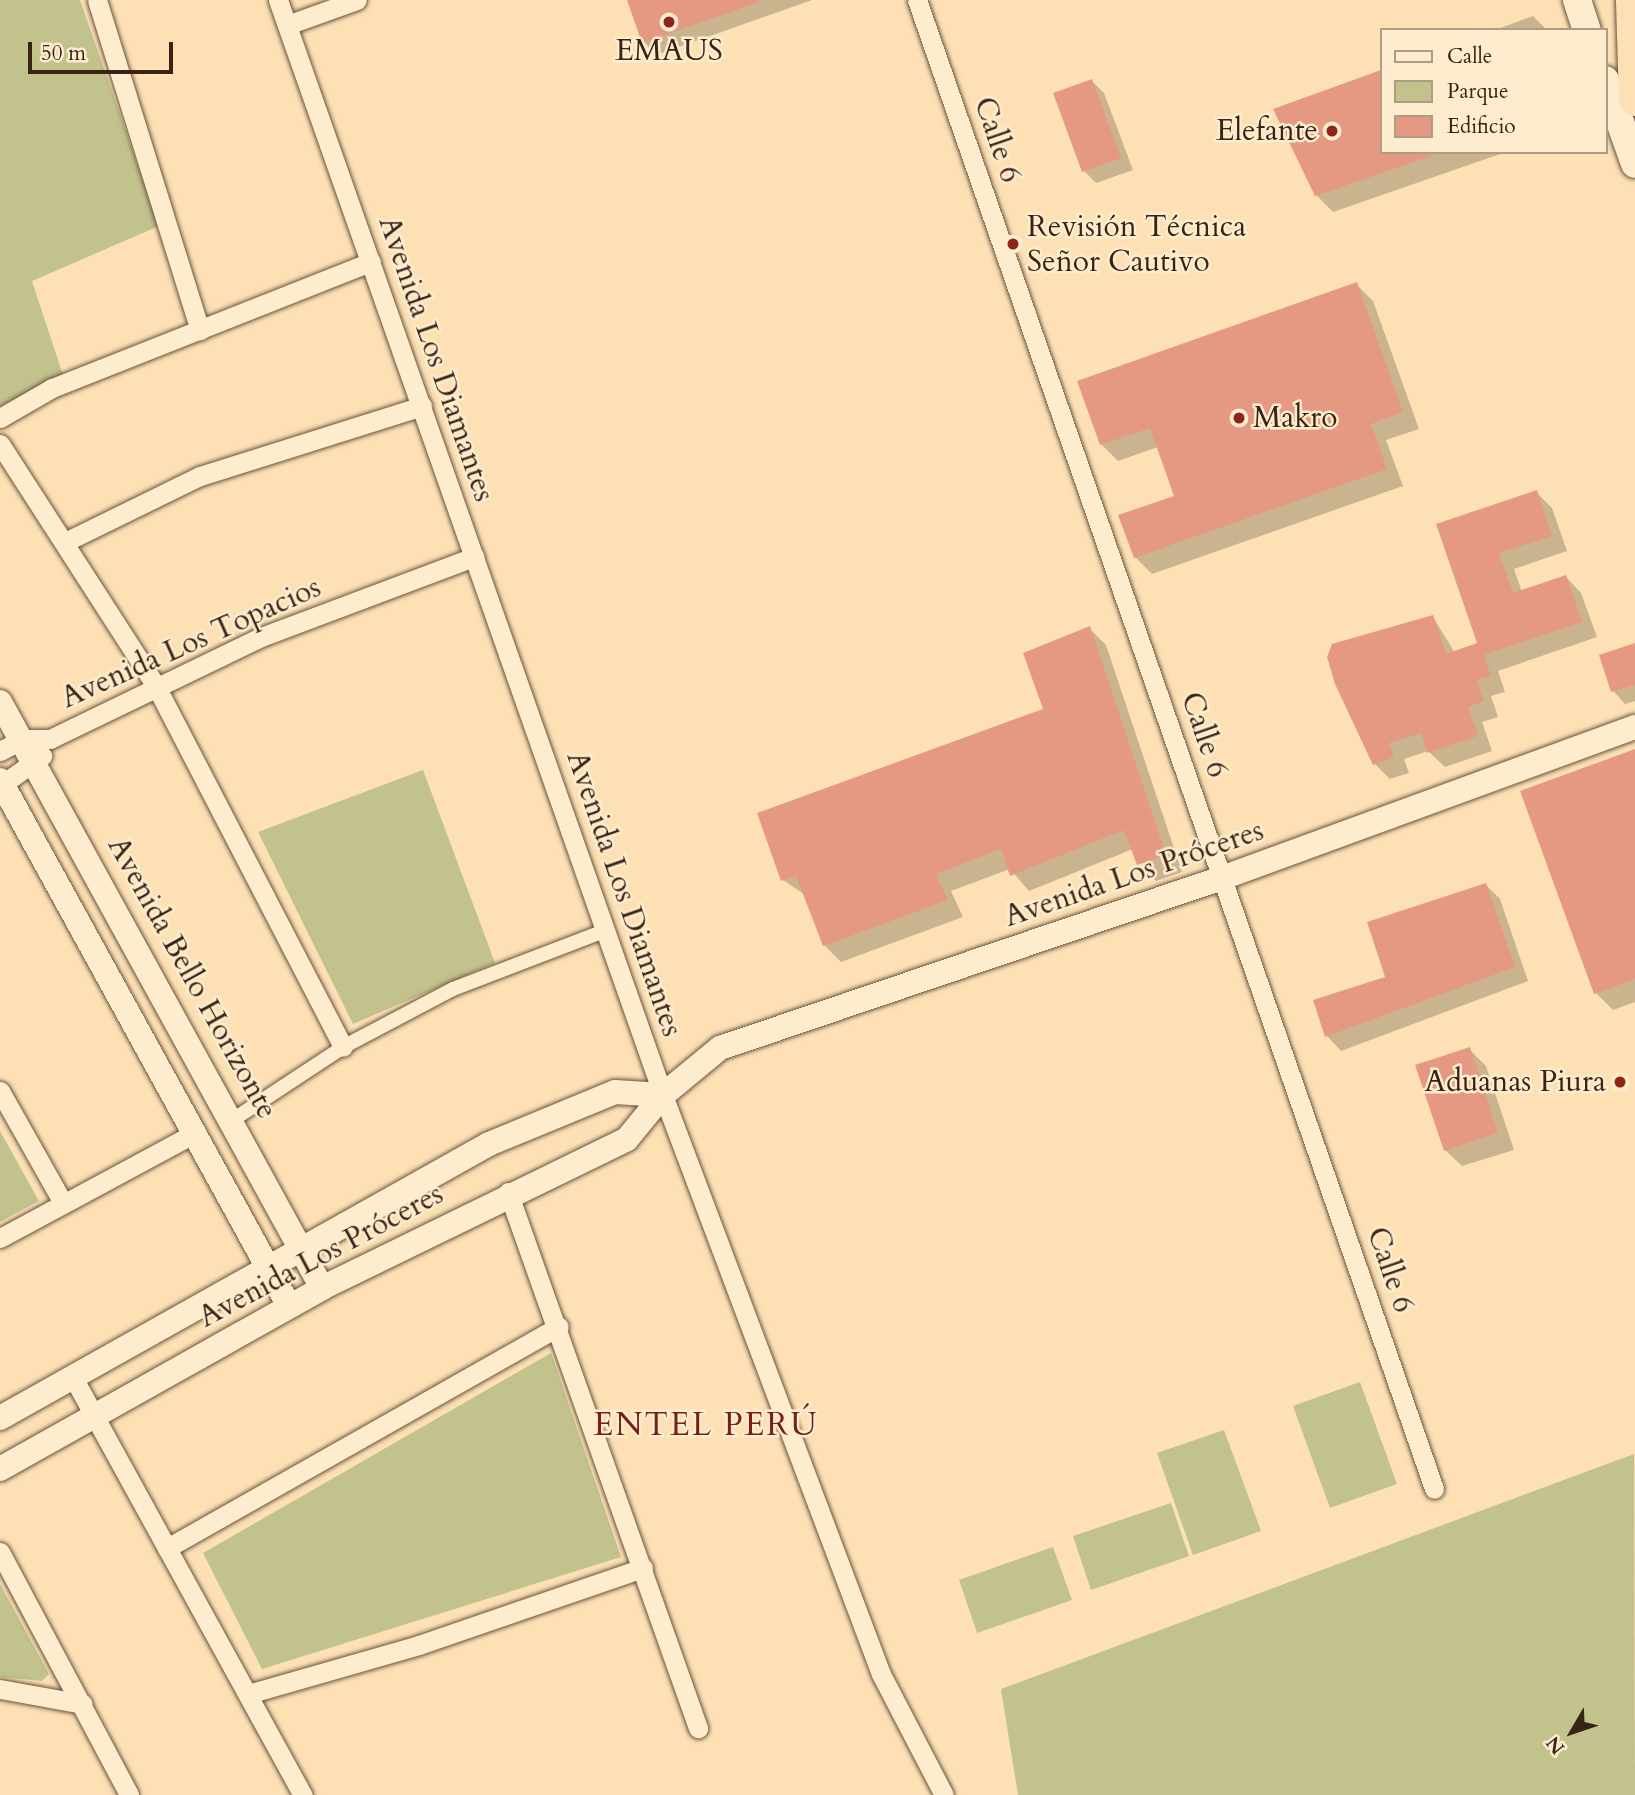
<!DOCTYPE html>
<html>
<head>
<meta charset="utf-8">
<style>
	body { margin:0 }
	#map { position:relative; width:1635px; height:1795px; overflow:hidden; background:#fde1b5; font-family:Cardo,serif }
	div>[style] { position:absolute }
	[style*='--x'] { left:calc(var(--x)*1px); top:calc(var(--y)*1px); width:calc(var(--w)*1px); rotate:calc(var(--a)*1deg) }
	.green>* { inset:0; background:#c1c28c }
	.shadow>* { inset:0; background:#0003 }
	.building>* { inset:0; background:#e69982 }
	.roads { filter:drop-shadow(0 0 2px #6a523c) drop-shadow(0 0 2px #6a523c) }
	.pedestrian>* { height:14px; margin:-7px; padding:0 7px; transform-origin:7px; border-radius:7px; background:#feeccf }
	.minor>* { height:19px; margin:-9.5px; padding:0 9.5px; transform-origin:9.5px; border-radius:9.5px; background:#feeccf }
	.tertiary>* { height:24px; margin:-12px; padding:0 12px; transform-origin:12px; border-radius:12px; background:#feeccf }
	.secondary>* { height:28px; margin:-14px; padding:0 14px; transform-origin:14px; border-radius:14px; background:#feeccf }
	.trunk>* { height:33px; margin:-16.5px; padding:0 16.5px; transform-origin:16.5px; border-radius:16.5px; background:#fde1b5 }
	.dots>* { width:19px; height:19px; translate:-50% -50%; box-sizing:border-box; border:4px solid #feeccf; border-radius:50% }
	span { translate:-50% -50%; white-space:nowrap; text-align:center; line-height:1.15; -webkit-text-stroke:5px #feeccf; paint-order:stroke }
	.poi-label { font-size:30px; color:#392314 }
	.right { translate:-100% -50%; text-align:right }
	.left { translate:0 -50%; text-align:left }
	.street-label { font-size:30px; color:#392314 }
	.neighbourhood-label { font-size:32px; color:#7a1f14; letter-spacing:2px }
	.legend { position:absolute; left:1380px; top:28px; width:228px; height:126px; box-sizing:border-box; background:#feeccf; border:2px solid #af9c84; margin:0; padding:9px 12px; list-style:none; font-size:21px; color:#392314 }
	.legend li { display:flex; align-items:center; gap:14px; height:35px }
	.legend b { width:35px; border:2px solid #af9c84 }
	.north { position:absolute; left:1537px; top:1697px; width:70px; height:70px; -webkit-text-stroke:5px #feeccf; paint-order:stroke; rotate:231deg; font-size:19px; font-weight:700; line-height:28px; text-align:center; color:#392314 }
	.north::after { content:''; display:block; margin:auto; width:24px; height:32px; background:#392314; clip-path:polygon(50% 0,100% 100%,50% 72%,0 100%) }
	.scale { position:absolute; left:28px; top:42px; width:145px; height:32px; box-sizing:border-box; border:4px solid #392314; border-top:0; padding-left:9px; font-size:21px; line-height:24px; white-space:nowrap; color:#392314; -webkit-text-stroke:5px #feeccf; paint-order:stroke }
</style>
</head>
<body>
<div id="map">
	<div class="green">
		<i style="clip-path:polygon(0 0,80px 0,159px 226px,32px 281px,63px 375px,0 406px)"></i>
		<i style="clip-path:polygon(423px 770px,495px 963px,353px 1024px,258px 832px)"></i>
		<i style="clip-path:polygon(0 1131px,39px 1201px,0 1222px)"></i>
		<i style="clip-path:polygon(551px 1353px,621px 1557px,262px 1669px,203px 1553px)"></i>
		<i style="clip-path:polygon(1360px 1382px,1397px 1484px,1330px 1508px,1293px 1406px)"></i>
		<i style="clip-path:polygon(1224px 1430px,1261px 1531px,1193px 1555px,1157px 1453px)"></i>
		<i style="clip-path:polygon(1634px 1454px,1635px 1795px,1018px 1795px,1001px 1689px)"></i>
		<i style="clip-path:polygon(1171px 1503px,1189px 1556px,1091px 1590px,1073px 1536px)"></i>
		<i style="clip-path:polygon(1053px 1547px,1072px 1600px,977px 1633px,959px 1580px)"></i>
		<i style="clip-path:polygon(0 1584px,49px 1674px,42px 1681px,0 1677px)"></i>
	</div>
	<div class="shadow">
		<i style="clip-path:polygon(629px 0,812px 0,656px 55px,644px 42px)"></i>
		<i style="clip-path:polygon(1533px 16px,1547px 30px,1495px 30px)"></i>
		<i style="clip-path:polygon(1381px 71px,1381px 152px,1506px 152px,1333px 212px,1316px 195px,1275px 110px)"></i>
		<i style="clip-path:polygon(1092px 81px,1104px 93px,1133px 170px,1096px 183px,1084px 171px)"></i>
		<i style="clip-path:polygon(1356px 284px,1373px 301px,1419px 429px,1386px 440px,1403px 486px,1152px 574px,1135px 557px,1176px 497px,1158px 447px,1118px 461px,1101px 444px)"></i>
		<i style="clip-path:polygon(1536px 492px,1552px 508px,1567px 551px,1514px 569px,1522px 592px,1566px 577px,1581px 593px,1597px 637px,1498px 671px,1505px 692px,1491px 696px,1498px 717px,1482px 722px,1492px 751px,1445px 767px,1428px 751px,1404px 759px,1409px 773px,1390px 779px,1375px 764px,1433px 617px,1455px 653px,1479px 644px,1438px 525px)"></i>
		<i style="clip-path:polygon(1089px 628px,1106px 645px,1182px 872px,1156px 881px,1133px 849px,1029px 891px,1010px 869px,951px 891px,963px 917px,841px 962px,824px 945px,805px 895px,783px 880px,1046px 710px)"></i>
		<i style="clip-path:polygon(1635px 645px,1635px 701px,1625px 704px,1613px 691px)"></i>
		<i style="clip-path:polygon(1635px 751px,1635px 1002px,1613px 1010px,1596px 993px)"></i>
		<i style="clip-path:polygon(1486px 885px,1500px 899px,1528px 981px,1341px 1051px,1327px 1036px)"></i>
		<i style="clip-path:polygon(1469px 1049px,1486px 1066px,1514px 1150px,1462px 1166px,1445px 1150px)"></i>
	</div>
	<div class="building">
		<i style="clip-path:polygon(627px 0,758px 0,759px 2px,642px 43px)"></i>
		<i style="clip-path:polygon(1381px 70px,1381px 152px,1435px 155px,1315px 196px,1273px 109px)"></i>
		<i style="clip-path:polygon(1092px 79px,1121px 158px,1082px 172px,1053px 93px)"></i>
		<i style="clip-path:polygon(1357px 282px,1403px 412px,1371px 424px,1387px 469px,1134px 558px,1118px 515px,1174px 496px,1150px 428px,1100px 445px,1077px 381px)"></i>
		<i style="clip-path:polygon(1537px 490px,1552px 536px,1499px 553px,1513px 593px,1566px 575px,1582px 622px,1484px 655px,1491px 676px,1477px 680px,1484px 701px,1468px 707px,1478px 736px,1427px 753px,1421px 733px,1389px 743px,1394px 757px,1373px 765px,1335px 684px,1327px 657px,1332px 644px,1433px 615px,1446px 654px,1477px 643px,1436px 524px)"></i>
		<i style="clip-path:polygon(1090px 626px,1166px 855px,1137px 865px,1124px 830px,1010px 876px,1001px 849px,936px 874px,948px 900px,823px 946px,796px 876px,781px 881px,757px 813px,1043px 709px,1023px 653px)"></i>
		<i style="clip-path:polygon(1635px 643px,1635px 685px,1611px 692px,1599px 655px)"></i>
		<i style="clip-path:polygon(1635px 749px,1635px 979px,1594px 994px,1520px 791px)"></i>
		<i style="clip-path:polygon(1486px 883px,1515px 967px,1325px 1037px,1313px 1000px,1385px 977px,1367px 922px)"></i>
		<i style="clip-path:polygon(1470px 1047px,1498px 1133px,1444px 1151px,1415px 1065px)"></i>
	</div>
	<div class="roads">
		<div class="pedestrian">
			<i style="--x:234;--y:1119;--w:131;--a:-33.4"></i>
			<i style="--x:343;--y:1047;--w:124;--a:-27.8"></i>
			<i style="--x:453;--y:989;--w:162;--a:-21"></i>
		</div>
		<div class="minor">
			<i style="--x:97;--y:0;--w:346;--a:72.7"></i>
			<i style="--x:278;--y:0;--w:1161;--a:70.63"></i>
			<i style="--x:663;--y:1095;--w:619;--a:69.37"></i>
			<i style="--x:881;--y:1674;--w:136;--a:62.5"></i>
			<i style="--x:917;--y:0;--w:1576;--a:70.85"></i>
			<i style="--x:287;--y:25;--w:74;--a:-19.7"></i>
			<i style="--x:0;--y:418;--w:60;--a:-30"></i>
			<i style="--x:52;--y:388;--w:343;--a:-21.6"></i>
			<i style="--x:0;--y:444;--w:290;--a:57.2"></i>
			<i style="--x:157;--y:688;--w:404;--a:62.6"></i>
			<i style="--x:65;--y:542;--w:150;--a:-26.1"></i>
			<i style="--x:200;--y:476;--w:233;--a:-17.5"></i>
			<i style="--x:0;--y:751;--w:26;--a:-28"></i>
			<i style="--x:23;--y:739;--w:27;--a:0"></i>
			<i style="--x:50;--y:739;--w:234;--a:-25.8"></i>
			<i style="--x:261;--y:637;--w:228;--a:-20.6"></i>
			<i style="--x:0;--y:786;--w:52;--a:-35.5"></i>
			<i style="--x:0;--y:1091;--w:129;--a:60.6"></i>
			<i style="--x:508;--y:1192;--w:569;--a:70.48"></i>
			<i style="--x:0;--y:1238;--w:221;--a:-28.3"></i>
			<i style="--x:74;--y:1379;--w:475;--a:61.2"></i>
			<i style="--x:167;--y:1548;--w:450;--a:-29.5"></i>
			<i style="--x:0;--y:1552;--w:275;--a:62"></i>
			<i style="--x:0;--y:1689;--w:84;--a:10.2"></i>
			<i style="--x:248;--y:1694;--w:178;--a:-16"></i>
			<i style="--x:419;--y:1645;--w:237;--a:-19"></i>
		</div>
		<div class="tertiary">
			<i style="--x:0;--y:702;--w:669;--a:61.21"></i>
			<i style="--x:0;--y:780;--w:600;--a:61.21"></i>
			<i style="--x:0;--y:1418;--w:561;--a:-29.26"></i>
			<i style="--x:489;--y:1144;--w:136;--a:-22.4"></i>
			<i style="--x:615;--y:1092;--w:48;--a:3.6"></i>
			<i style="--x:0;--y:1469;--w:369;--a:-29.3"></i>
			<i style="--x:322;--y:1288;--w:339;--a:-26"></i>
			<i style="--x:627;--y:1139;--w:57;--a:-50.7"></i>
			<i style="--x:663;--y:1095;--w:74;--a:-39.5"></i>
			<i style="--x:720;--y:1048;--w:530;--a:-18.71"></i>
			<i style="--x:1222;--y:878;--w:440;--a:-20.1"></i>
		</div>
		<div class="secondary">
			<i style="--x:1577;--y:0;--w:32;--a:72"></i>
			<i style="--x:1605;--y:80;--w:89;--a:70.3"></i>
		</div>
		<div class="trunk">
			<i style="--x:1632;--y:0;--w:99;--a:88.3"></i>
		</div>
	</div>
	<div class="dots">
		<i style="left:669px;top:22px;background:#8f2418"></i>
		<i style="left:1332px;top:131px;background:#8f2418"></i>
		<i style="left:1013px;top:244px;background:#8f2418"></i>
		<i style="left:1239px;top:418px;background:#8f2418"></i>
		<i style="left:1620px;top:1082px;background:#8f2418"></i>
	</div>
	<div class="poi-label">
		<span style="left:669px;top:51px">EMAUS</span>
		<span class="right" style="left:1318px;top:131px">Elefante</span>
		<span class="left" style="left:1027px;top:244px">Revisión Técnica<br>Señor Cautivo</span>
		<span class="left" style="left:1253px;top:418px">Makro</span>
		<span class="right" style="left:1606px;top:1082px">Aduanas Piura</span>
	</div>
	<div class="street-label">
		<span style="left:997px;top:140px;rotate:71deg">Calle 6</span>
		<span style="left:436px;top:359px;rotate:71deg">Avenida Los Diamantes</span>
		<span style="left:191px;top:643px;rotate:-24deg">Avenida Los Topacios</span>
		<span style="left:1204px;top:735px;rotate:71deg">Calle 6</span>
		<span style="left:1134px;top:874px;rotate:-19deg">Avenida Los Próceres</span>
		<span style="left:624px;top:894px;rotate:71deg">Avenida Los Diamantes</span>
		<span style="left:192px;top:978px;rotate:61deg">Avenida Bello Horizonte</span>
		<span style="left:321px;top:1256px;rotate:-28deg">Avenida Los Próceres</span>
		<span style="left:1390px;top:1270px;rotate:71deg">Calle 6</span>
	</div>
	<div class="neighbourhood-label">
		<span style="left:706px;top:1425px">ENTEL PERÚ</span>
	</div>
	<ul class="legend">
	<li><b style="height:9px;background:#feeccf"></b>Calle</li>
	<li><b style="height:19px;background:#c1c28c"></b>Parque</li>
	<li><b style="height:19px;background:#e69982"></b>Edificio</li>
	</ul>
	<div class="north">N</div>
	<div class="scale">50 m</div>
</div>
</body>
</html>
